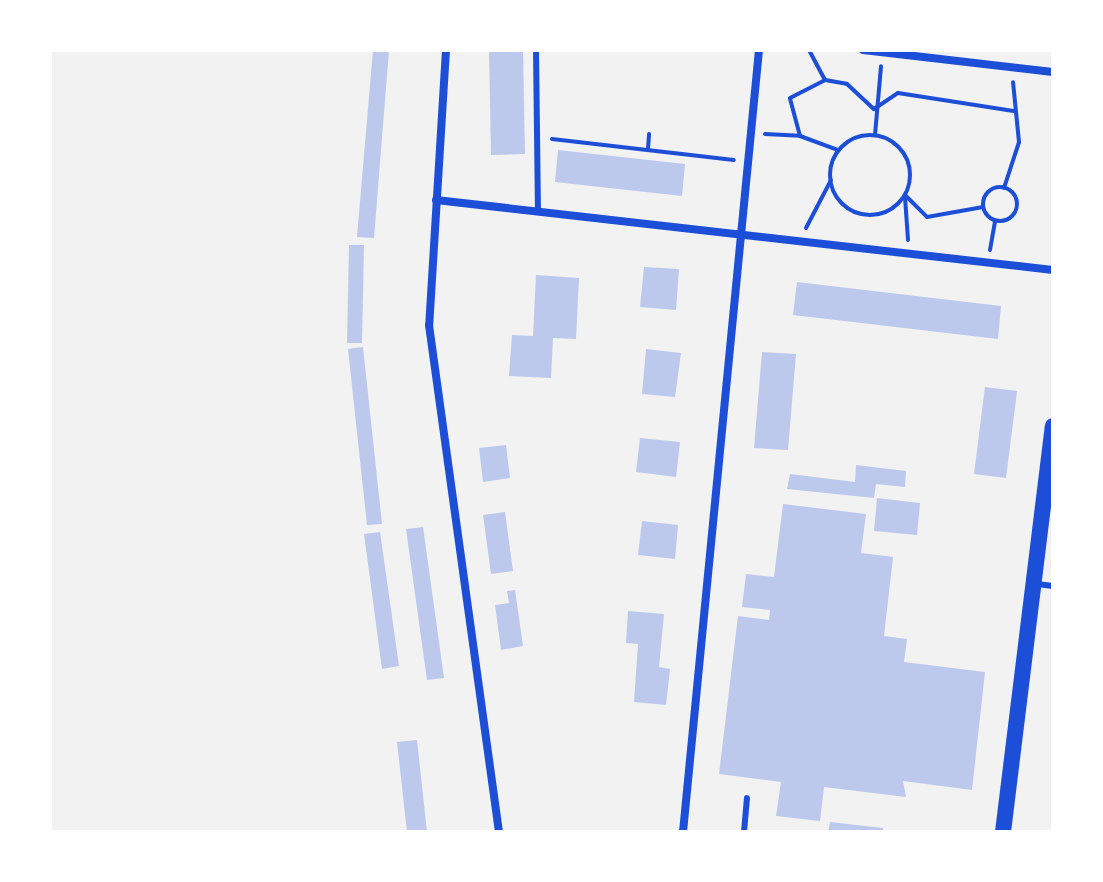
<!DOCTYPE html>
<html>
<head>
<meta charset="utf-8">
<style>
	body { margin:0 }
	#map { position:relative; width:1103px; height:882px; overflow:hidden; background:#f2f2f2; font-family:"Noto Sans",sans-serif }
	div>[style] { position:absolute }
	[style*='--x'] { left:calc(var(--x)*1px); top:calc(var(--y)*1px); width:calc(var(--w)*1px); rotate:calc(var(--a)*1deg) }
	.building>* { inset:0; background:#bdc9ec }
	.path>* { height:4px; margin:-2px; padding:0 2px; transform-origin:2px; border-radius:2px; background:#1d4ed8 }
	.path>.ring { margin:-2px; padding:0; box-sizing:content-box; background:none; border:4px solid #1d4ed8; border-radius:50% }
	.service>* { height:6px; margin:-3px; padding:0 3px; transform-origin:3px; border-radius:3px; background:#1d4ed8 }
	.minor>* { height:8px; margin:-4px; padding:0 4px; transform-origin:4px; border-radius:4px; background:#1d4ed8 }
	.secondary>* { height:16px; margin:-8px; padding:0 8px; transform-origin:8px; border-radius:8px; background:#1d4ed8 }
	span { translate:-50% -50%; white-space:nowrap; text-align:center; line-height:1.15; -webkit-text-stroke:6px #fff; paint-order:stroke }
	.frame { position:absolute; inset:0; border:52px solid #fff; pointer-events:none }
</style>
</head>
<body>
<div id="map">
	<div class="building">
		<i style="clip-path:polygon(373px 50px,389px 50px,374px 238px,357px 237px)"></i>
		<i style="clip-path:polygon(489px 50px,523px 50px,525px 154px,491px 155px)"></i>
		<i style="clip-path:polygon(558px 150px,685px 164px,682px 196px,555px 182px)"></i>
		<i style="clip-path:polygon(349px 245px,364px 245px,362px 343px,347px 343px)"></i>
		<i style="clip-path:polygon(644px 267px,679px 269px,676px 310px,640px 307px)"></i>
		<i style="clip-path:polygon(536px 275px,579px 278px,576px 339px,553px 338px,551px 378px,509px 376px,512px 335px,533px 336px)"></i>
		<i style="clip-path:polygon(797px 282px,1001px 306px,998px 339px,793px 315px)"></i>
		<i style="clip-path:polygon(363px 347px,382px 524px,367px 525px,348px 349px)"></i>
		<i style="clip-path:polygon(646px 349px,681px 353px,675px 397px,642px 394px)"></i>
		<i style="clip-path:polygon(762px 352px,796px 354px,788px 450px,754px 448px)"></i>
		<i style="clip-path:polygon(985px 387px,1017px 391px,1006px 478px,974px 474px)"></i>
		<i style="clip-path:polygon(640px 438px,680px 442px,676px 477px,636px 472px)"></i>
		<i style="clip-path:polygon(506px 445px,510px 478px,483px 482px,479px 448px)"></i>
		<i style="clip-path:polygon(856px 465px,906px 471px,905px 487px,876px 484px,874px 498px,787px 489px,790px 474px,855px 482px)"></i>
		<i style="clip-path:polygon(877px 498px,920px 503px,917px 535px,874px 531px)"></i>
		<i style="clip-path:polygon(783px 504px,866px 514px,861px 553px,893px 557px,884px 636px,907px 639px,904px 662px,985px 672px,972px 790px,903px 781px,906px 797px,824px 787px,820px 821px,776px 816px,781px 782px,719px 774px,738px 616px,769px 620px,770px 610px,742px 607px,746px 574px,774px 577px)"></i>
		<i style="clip-path:polygon(505px 512px,513px 571px,491px 574px,483px 515px)"></i>
		<i style="clip-path:polygon(642px 521px,678px 525px,675px 559px,638px 555px)"></i>
		<i style="clip-path:polygon(423px 527px,444px 678px,427px 680px,406px 529px)"></i>
		<i style="clip-path:polygon(380px 532px,399px 666px,382px 669px,364px 534px)"></i>
		<i style="clip-path:polygon(515px 590px,523px 646px,501px 650px,495px 605px,509px 603px,507px 591px)"></i>
		<i style="clip-path:polygon(628px 611px,664px 614px,659px 667px,670px 669px,666px 705px,634px 702px,638px 644px,626px 643px)"></i>
		<i style="clip-path:polygon(417px 740px,427px 832px,407px 832px,397px 742px)"></i>
		<i style="clip-path:polygon(830px 822px,883px 828px,883px 832px,828px 832px)"></i>
	</div>
	<div class="path">
		<i style="--x:809;--y:50;--w:34;--a:62"></i>
		<i style="--x:765;--y:134;--w:35;--a:3"></i>
		<i style="--x:800;--y:136;--w:40;--a:20.2"></i>
		<i style="--x:875;--y:135;--w:69;--a:-85"></i>
		<i class="ring" style="left:830px;top:135px;width:76px;height:76px"></i>
		<i style="--x:800;--y:136;--w:39;--a:-105"></i>
		<i style="--x:790;--y:98;--w:39;--a:-27"></i>
		<i style="--x:825;--y:80;--w:22;--a:10"></i>
		<i style="--x:847;--y:84;--w:37;--a:43"></i>
		<i style="--x:874;--y:109;--w:29;--a:-34"></i>
		<i style="--x:898;--y:93;--w:117;--a:8.8"></i>
		<i style="--x:552;--y:139;--w:183;--a:6.6"></i>
		<i style="--x:648;--y:149;--w:15;--a:-86"></i>
		<i class="ring" style="left:983px;top:187px;width:30px;height:30px"></i>
		<i style="--x:1004;--y:188;--w:48;--a:-71.9"></i>
		<i style="--x:1019;--y:142;--w:60;--a:-95.7"></i>
		<i style="--x:905;--y:195;--w:31;--a:45"></i>
		<i style="--x:927;--y:217;--w:57;--a:-10.1"></i>
		<i style="--x:905;--y:197;--w:43;--a:86"></i>
		<i style="--x:806;--y:228;--w:54;--a:-62.5"></i>
		<i style="--x:990;--y:250;--w:29;--a:-80"></i>
	</div>
	<div class="service">
		<i style="--x:536;--y:50;--w:160;--a:89.3"></i>
		<i style="--x:1037;--y:584;--w:16;--a:7"></i>
		<i style="--x:744;--y:832;--w:34;--a:-85"></i>
	</div>
	<div class="minor">
		<i style="--x:446;--y:50;--w:276;--a:93.5"></i>
		<i style="--x:429;--y:325;--w:512;--a:82.14"></i>
		<i style="--x:863;--y:50;--w:191;--a:6.6"></i>
		<i style="--x:436;--y:200;--w:621;--a:6.47"></i>
		<i style="--x:683;--y:832;--w:786;--a:-84.45"></i>
	</div>
	<div class="secondary">
		<i style="--x:1003;--y:832;--w:409;--a:-83"></i>
	</div>
	<div class="frame"></div>
</div>
</body>
</html>
